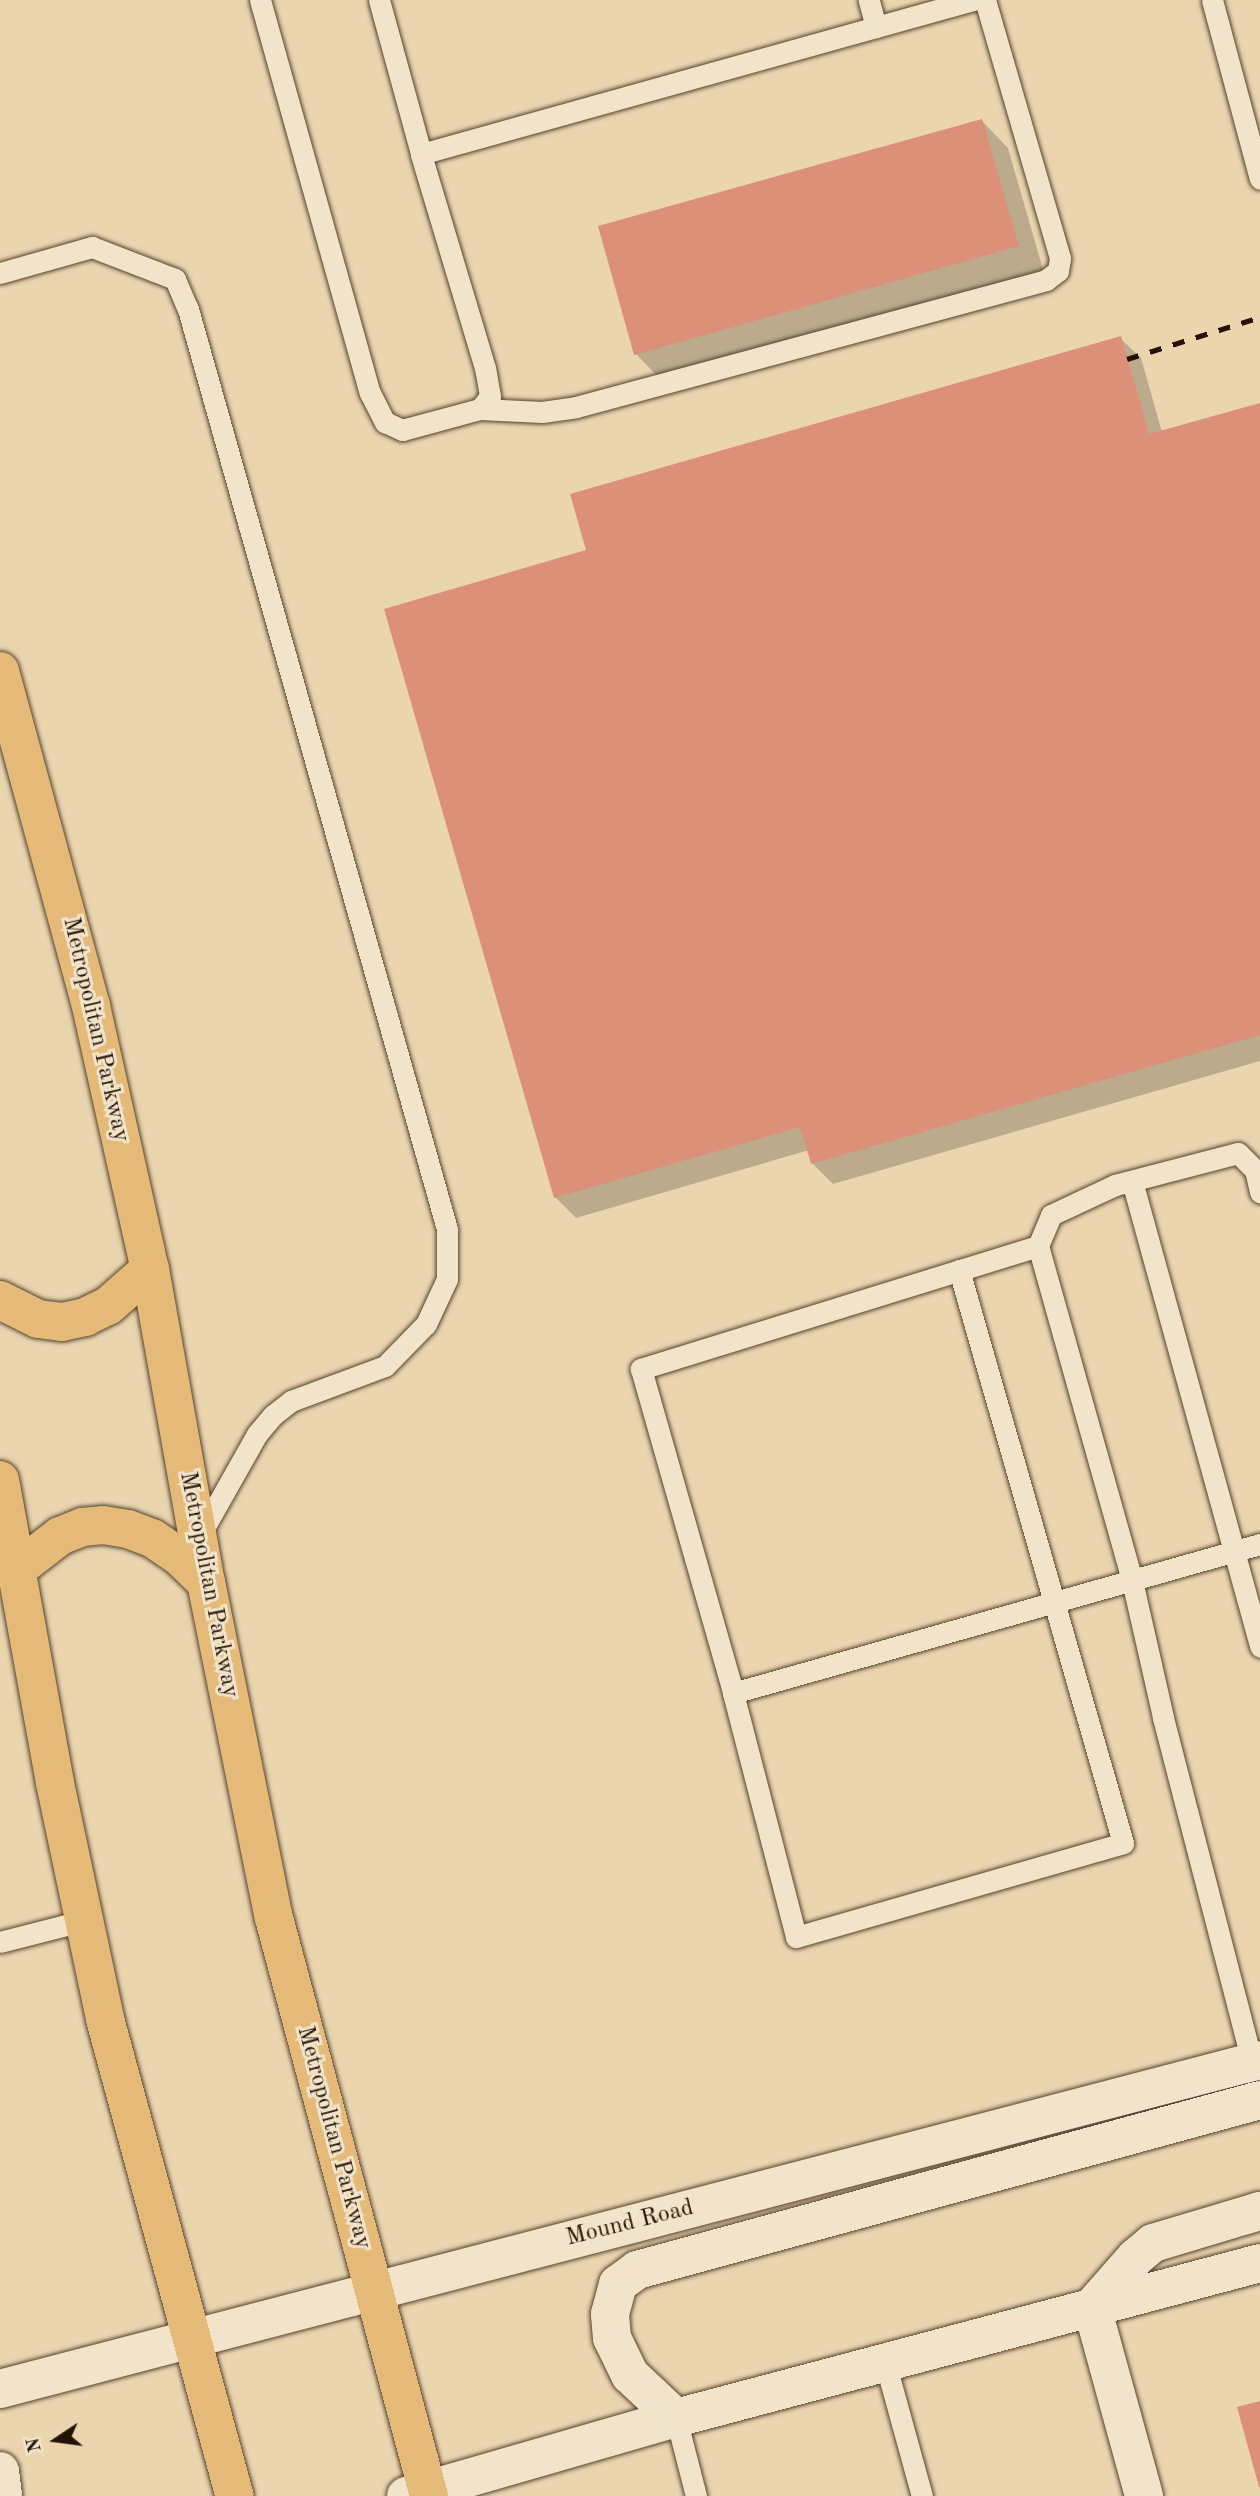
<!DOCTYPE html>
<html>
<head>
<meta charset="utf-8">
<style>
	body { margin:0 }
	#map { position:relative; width:1260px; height:2496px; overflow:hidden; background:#ead5af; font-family:"Old Standard TT",serif }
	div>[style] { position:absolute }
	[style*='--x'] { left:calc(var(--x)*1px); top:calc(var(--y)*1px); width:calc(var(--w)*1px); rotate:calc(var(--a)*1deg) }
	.shadow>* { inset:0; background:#0003 }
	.building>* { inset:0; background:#db9077 }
	.roads { filter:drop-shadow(0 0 2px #56432e) drop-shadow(0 0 2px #56432e) }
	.service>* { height:21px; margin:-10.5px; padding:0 10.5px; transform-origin:10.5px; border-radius:10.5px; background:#f1e4cb }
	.minor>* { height:38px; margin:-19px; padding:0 19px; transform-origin:19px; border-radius:19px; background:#f1e4cb }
	.secondary>* { height:38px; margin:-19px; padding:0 19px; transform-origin:19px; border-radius:19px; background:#f1e4cb }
	.primary>* { height:38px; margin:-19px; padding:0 19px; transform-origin:19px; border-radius:19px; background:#e5ba78 }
	.rail>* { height:5px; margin-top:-2.5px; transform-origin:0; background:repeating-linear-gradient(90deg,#251203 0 12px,transparent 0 24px) }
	span { translate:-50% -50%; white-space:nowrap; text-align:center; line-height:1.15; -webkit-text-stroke:6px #f1e4cb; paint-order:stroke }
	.street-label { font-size:24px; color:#251203 }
	.north { position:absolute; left:21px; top:2405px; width:70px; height:70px; -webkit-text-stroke:5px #f1e4cb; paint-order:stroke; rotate:257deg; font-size:19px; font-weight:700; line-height:28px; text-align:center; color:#251203 }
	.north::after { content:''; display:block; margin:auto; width:24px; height:32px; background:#251203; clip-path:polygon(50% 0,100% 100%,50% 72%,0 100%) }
</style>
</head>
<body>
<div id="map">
	<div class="shadow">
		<i style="clip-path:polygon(982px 121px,1008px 148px,1044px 273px,662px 381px,636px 354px)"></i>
		<i style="clip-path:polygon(1120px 338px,1141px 358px,1162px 432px,1260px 404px,1260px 1061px,833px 1184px,813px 1164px,809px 1150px,576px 1218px,555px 1197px,588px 552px)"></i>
	</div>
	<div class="building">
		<i style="clip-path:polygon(982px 119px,1019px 246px,634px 355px,598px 226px)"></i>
		<i style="clip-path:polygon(1121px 336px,1149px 434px,1260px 403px,1260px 1035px,811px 1164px,800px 1127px,554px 1198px,384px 609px,586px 550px,570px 494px)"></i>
		<i style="clip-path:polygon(1260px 2401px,1260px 2487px,1259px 2487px,1237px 2407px)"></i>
	</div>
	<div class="roads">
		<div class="service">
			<i style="--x:260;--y:0;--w:408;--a:74.4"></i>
			<i style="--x:370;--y:393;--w:33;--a:63"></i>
			<i style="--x:385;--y:422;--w:19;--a:25"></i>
			<i style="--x:402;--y:430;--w:81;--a:-15.1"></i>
			<i style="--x:480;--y:409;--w:16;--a:-52"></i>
			<i style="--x:490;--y:396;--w:28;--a:-100"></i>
			<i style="--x:485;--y:368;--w:223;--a:-106.7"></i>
			<i style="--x:379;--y:0;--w:160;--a:74.7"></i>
			<i style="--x:421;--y:154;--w:472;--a:-15.6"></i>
			<i style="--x:876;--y:27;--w:28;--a:-105"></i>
			<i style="--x:1212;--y:0;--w:185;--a:75"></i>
			<i style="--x:876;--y:27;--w:101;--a:-15.6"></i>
			<i style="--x:0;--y:273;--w:96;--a:-15.8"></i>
			<i style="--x:92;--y:247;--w:89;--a:21.1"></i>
			<i style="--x:175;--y:279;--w:33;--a:67"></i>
			<i style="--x:188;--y:309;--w:956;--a:74.28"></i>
			<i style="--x:447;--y:1229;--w:50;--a:90"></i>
			<i style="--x:447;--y:1279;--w:50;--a:115"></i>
			<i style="--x:426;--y:1324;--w:59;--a:134.3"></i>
			<i style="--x:385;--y:1366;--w:100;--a:159.6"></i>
			<i style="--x:291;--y:1401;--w:23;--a:142"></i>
			<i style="--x:273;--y:1415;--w:25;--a:130"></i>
			<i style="--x:257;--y:1434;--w:118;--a:119.4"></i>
			<i style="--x:480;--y:409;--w:62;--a:2.8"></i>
			<i style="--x:542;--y:412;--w:34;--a:-8"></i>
			<i style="--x:576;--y:407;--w:487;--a:-15.1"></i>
			<i style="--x:1046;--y:280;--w:15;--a:-37"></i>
			<i style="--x:1058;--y:271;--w:13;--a:-81"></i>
			<i style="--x:1060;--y:258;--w:269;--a:-106.2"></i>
			<i style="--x:1132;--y:1181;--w:483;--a:74.6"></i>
			<i style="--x:1038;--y:1246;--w:416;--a:162.8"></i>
			<i style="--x:641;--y:1369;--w:337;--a:74.1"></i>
			<i style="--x:733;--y:1693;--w:548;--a:-15.79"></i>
			<i style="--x:733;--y:1693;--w:252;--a:75.5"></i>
			<i style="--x:796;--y:1937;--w:340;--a:-16"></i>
			<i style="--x:1123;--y:1843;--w:596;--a:-105.97"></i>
			<i style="--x:0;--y:1942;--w:85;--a:-14.4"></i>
			<i style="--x:1252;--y:2062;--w:356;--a:-104.5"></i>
			<i style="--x:1163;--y:1717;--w:140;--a:-102.8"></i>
			<i style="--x:1132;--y:1580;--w:347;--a:-105.7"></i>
			<i style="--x:1038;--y:1246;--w:34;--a:-67"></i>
			<i style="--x:1051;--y:1215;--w:71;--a:-25.1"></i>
			<i style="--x:1115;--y:1185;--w:127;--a:-14.6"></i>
			<i style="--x:1238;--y:1153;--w:24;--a:45"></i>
			<i style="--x:1255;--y:1170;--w:23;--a:77"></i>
			<i style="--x:885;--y:2362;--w:139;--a:74.6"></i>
			<i style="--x:676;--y:2418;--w:81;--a:75.6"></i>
		</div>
		<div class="minor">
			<i style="--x:1092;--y:2307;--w:196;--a:74.6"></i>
		</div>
		<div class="secondary">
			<i style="--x:1092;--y:2307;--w:65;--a:-48.7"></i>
			<i style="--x:1135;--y:2258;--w:23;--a:-40"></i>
			<i style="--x:1153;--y:2243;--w:112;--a:-16.7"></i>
			<i style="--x:0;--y:2389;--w:1302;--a:-14.63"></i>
			<i style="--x:676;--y:2418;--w:63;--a:-136.9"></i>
			<i style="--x:630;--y:2375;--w:41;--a:-115.9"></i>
			<i style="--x:612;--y:2338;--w:24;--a:-95"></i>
			<i style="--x:610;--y:2314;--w:31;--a:-75"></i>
			<i style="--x:618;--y:2284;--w:24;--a:-36"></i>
			<i style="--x:637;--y:2270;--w:646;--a:-15.26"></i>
			<i style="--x:0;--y:2471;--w:25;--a:83"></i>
			<i style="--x:406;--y:2496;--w:281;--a:-16.1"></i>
			<i style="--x:676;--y:2418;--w:604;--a:-14.86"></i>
		</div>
		<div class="primary">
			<i style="--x:0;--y:671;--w:347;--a:74.8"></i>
			<i style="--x:91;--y:1006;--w:270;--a:77.4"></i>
			<i style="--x:150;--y:1269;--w:318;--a:79.9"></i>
			<i style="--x:206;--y:1582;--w:343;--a:78.6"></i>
			<i style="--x:274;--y:1918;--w:598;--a:74.99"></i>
			<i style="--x:0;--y:1300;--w:42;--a:26.6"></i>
			<i style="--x:38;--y:1319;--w:24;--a:7"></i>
			<i style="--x:62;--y:1322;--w:24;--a:-12"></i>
			<i style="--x:85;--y:1317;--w:25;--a:-26"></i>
			<i style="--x:108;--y:1306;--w:56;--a:-41.4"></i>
			<i style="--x:0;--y:1480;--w:308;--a:79.7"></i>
			<i style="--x:55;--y:1783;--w:241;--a:78"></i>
			<i style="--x:105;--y:2019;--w:494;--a:74.8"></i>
			<i style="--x:16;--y:1570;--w:56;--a:-37.7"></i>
			<i style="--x:60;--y:1536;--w:24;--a:-22"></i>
			<i style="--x:82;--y:1527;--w:21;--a:-5"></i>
			<i style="--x:103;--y:1525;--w:25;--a:9"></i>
			<i style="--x:128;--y:1529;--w:26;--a:21"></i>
			<i style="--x:152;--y:1538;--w:34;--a:34"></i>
			<i style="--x:180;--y:1557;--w:36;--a:44"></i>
		</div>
	</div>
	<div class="rail">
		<i style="--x:1127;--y:359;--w:139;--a:-17.5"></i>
	</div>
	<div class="street-label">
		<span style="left:95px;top:1030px;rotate:77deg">Metropolitan Parkway</span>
		<span style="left:208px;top:1585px;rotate:79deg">Metropolitan Parkway</span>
		<span style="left:333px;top:2138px;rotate:75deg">Metropolitan Parkway</span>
		<span style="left:630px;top:2224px;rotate:-14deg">Mound Road</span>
	</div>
	<div class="north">N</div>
</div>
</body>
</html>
